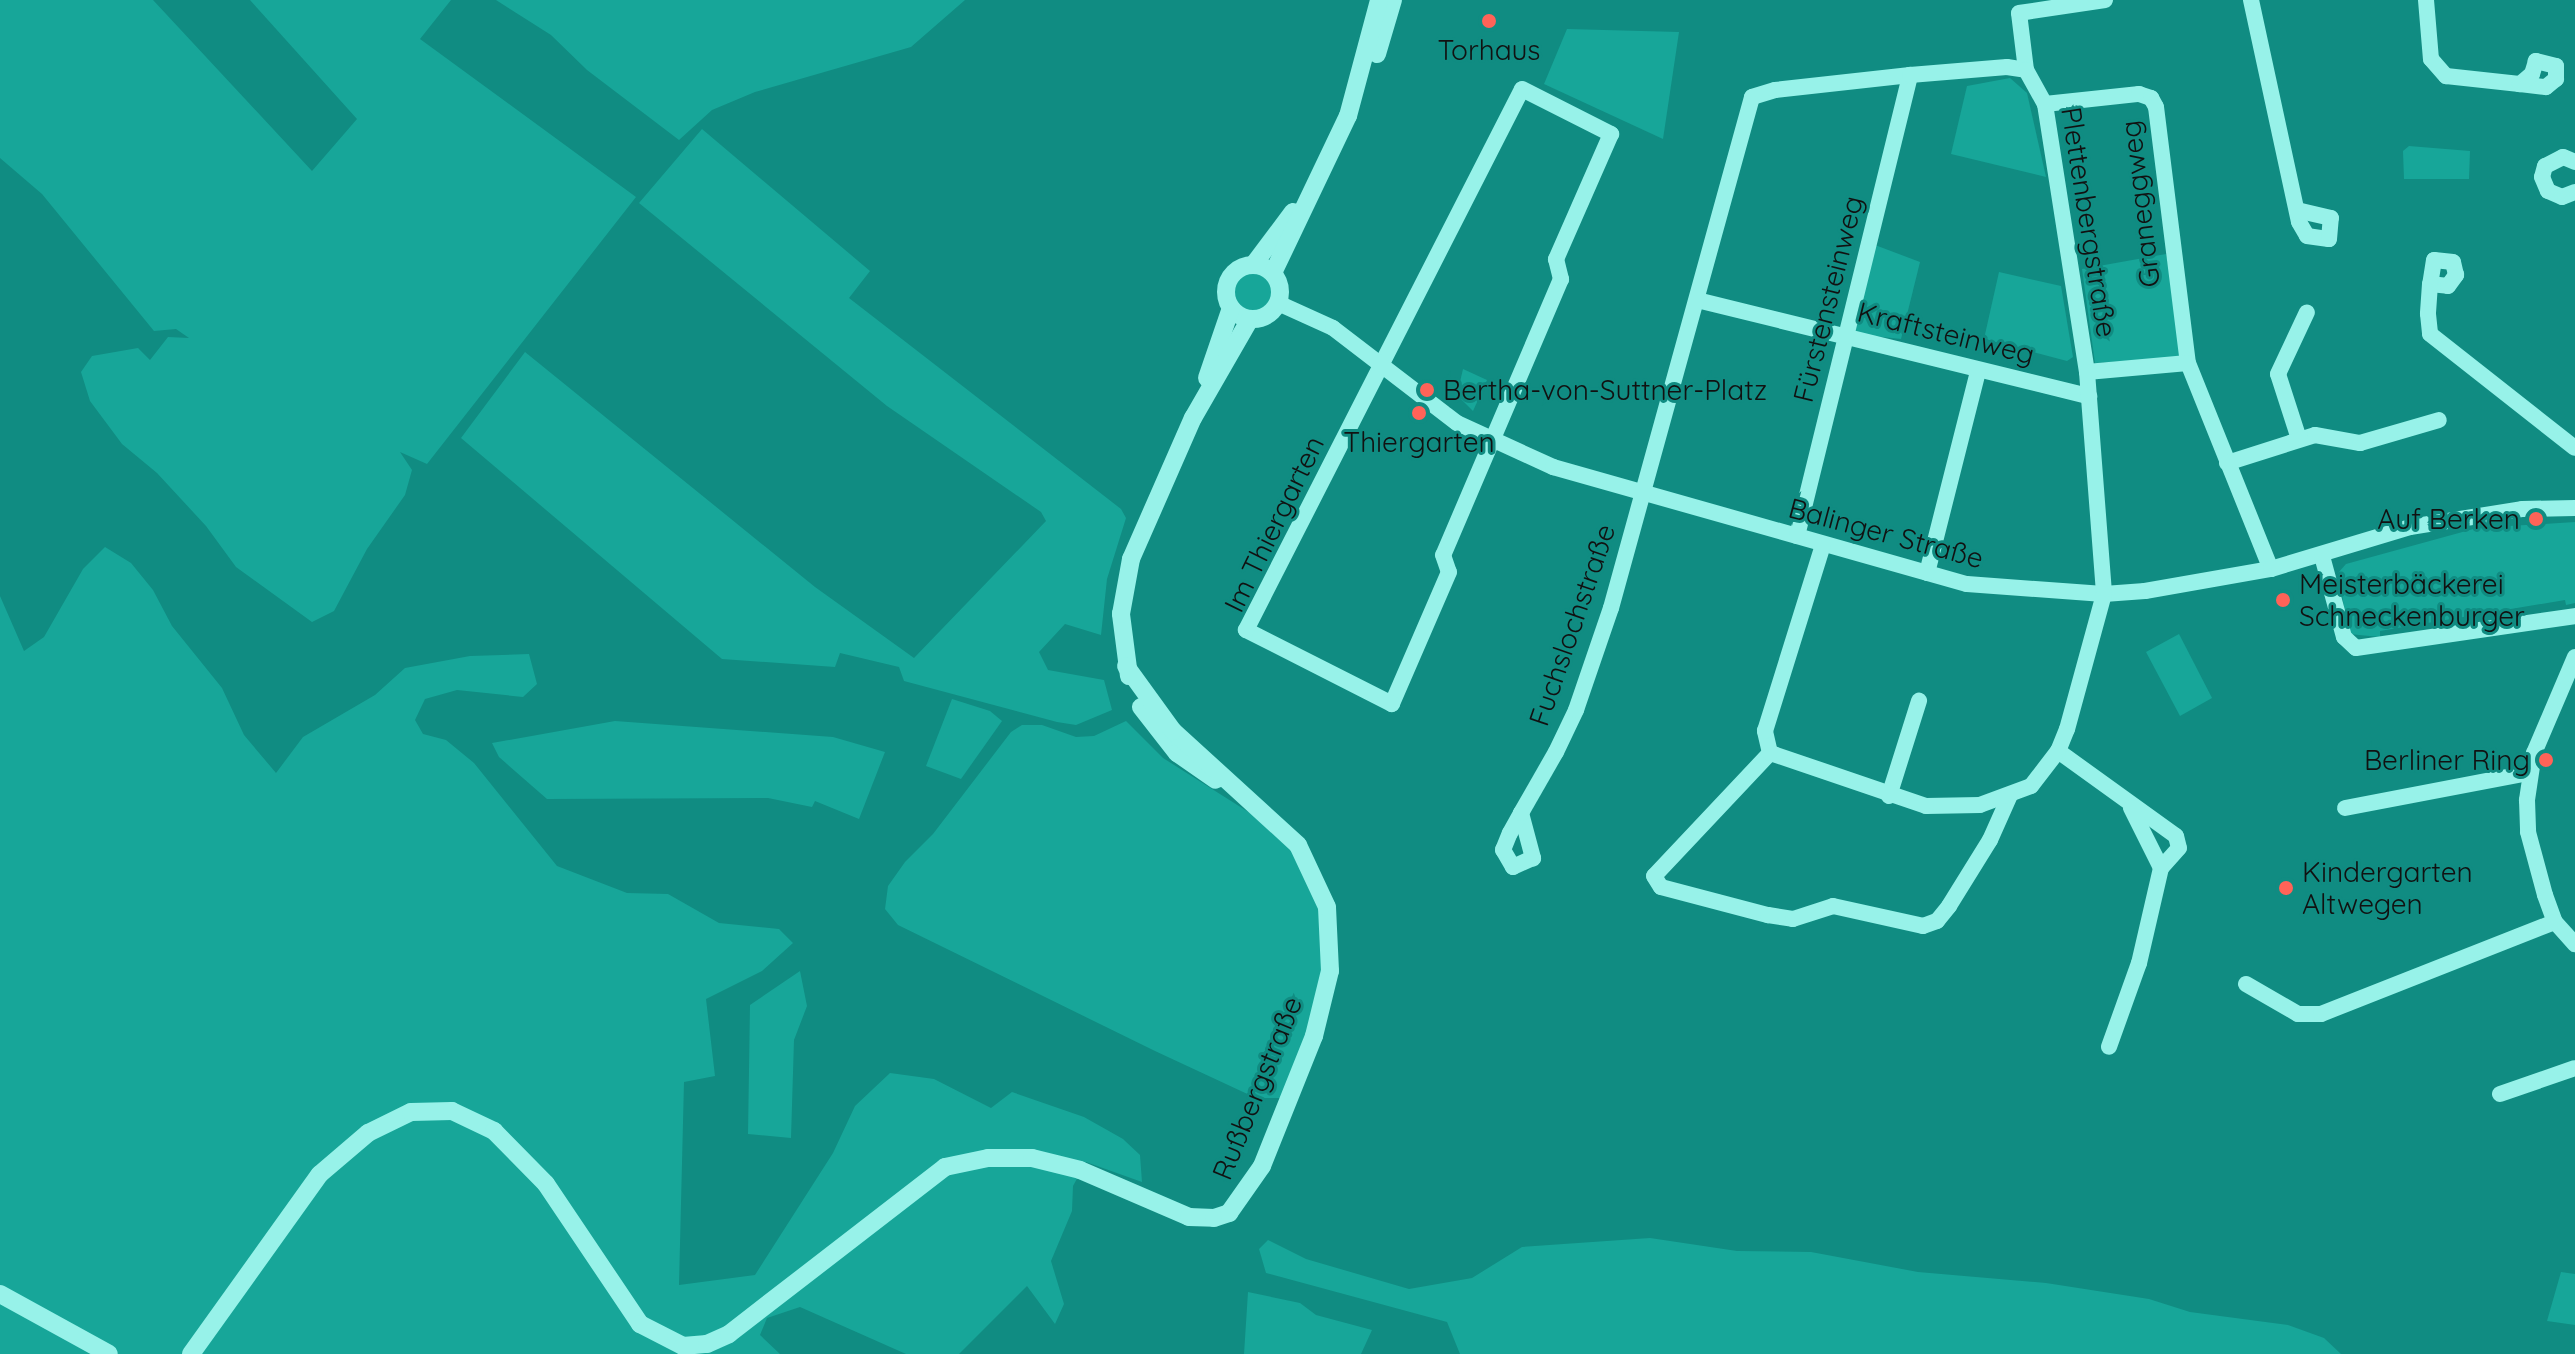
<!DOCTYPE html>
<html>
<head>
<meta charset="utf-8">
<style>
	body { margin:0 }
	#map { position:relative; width:2575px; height:1354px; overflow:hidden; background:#108c82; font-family:Quicksand,sans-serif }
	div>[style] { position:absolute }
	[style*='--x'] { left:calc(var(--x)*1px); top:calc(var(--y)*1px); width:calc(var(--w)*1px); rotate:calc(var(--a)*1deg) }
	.green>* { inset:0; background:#17a699 }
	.round { border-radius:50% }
	.minor>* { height:16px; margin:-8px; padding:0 8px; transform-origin:8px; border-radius:8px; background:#97f2e9 }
	.tertiary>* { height:18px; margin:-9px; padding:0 9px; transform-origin:9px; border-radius:9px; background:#97f2e9 }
	.tertiary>.ring { margin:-9px; padding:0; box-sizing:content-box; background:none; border:18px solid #97f2e9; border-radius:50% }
	.dots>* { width:22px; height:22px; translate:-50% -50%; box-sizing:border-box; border:4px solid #108c82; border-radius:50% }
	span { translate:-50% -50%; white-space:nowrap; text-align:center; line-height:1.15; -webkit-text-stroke:6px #108c82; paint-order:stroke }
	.poi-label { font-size:28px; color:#111 }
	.left { translate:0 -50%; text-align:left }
	.right { translate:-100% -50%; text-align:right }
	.street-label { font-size:28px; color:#111 }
</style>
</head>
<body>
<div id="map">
	<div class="green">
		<i style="clip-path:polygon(0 0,153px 0,312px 171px,357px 119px,250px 0,451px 0,420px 39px,636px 197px,427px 464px,400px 452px,412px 470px,405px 495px,367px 549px,334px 611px,312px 622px,236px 567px,206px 526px,157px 473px,122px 444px,90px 401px,81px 372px,92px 356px,138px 348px,150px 360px,168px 337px,189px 338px,176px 329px,154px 331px,42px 194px,0 158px)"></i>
		<i style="clip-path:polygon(496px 0,965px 0,911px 47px,755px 92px,712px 110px,679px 140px,587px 70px,551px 35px)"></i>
		<i style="clip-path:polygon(1567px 29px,1679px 32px,1663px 139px,1544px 84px)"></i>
		<i style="clip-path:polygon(2010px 78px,2027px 93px,2046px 177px,1951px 154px,1967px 86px)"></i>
		<i style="clip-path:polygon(702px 129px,870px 271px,849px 298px,1121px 509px,1126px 518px,1107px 579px,1101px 635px,1065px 624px,1039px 652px,1048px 670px,1104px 680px,1112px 710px,1076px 725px,1057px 722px,904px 681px,899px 667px,840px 653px,835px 667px,722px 659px,461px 438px,525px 352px,815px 587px,914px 658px,1046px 521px,1041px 512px,887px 406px,639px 203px)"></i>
		<i style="clip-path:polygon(2409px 146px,2470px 151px,2469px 179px,2404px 179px,2403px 151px)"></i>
		<i style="clip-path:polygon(1875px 245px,1920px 262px,1901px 339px,1854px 334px)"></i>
		<i style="clip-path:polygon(2166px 254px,2187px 357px,2095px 363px,2082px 269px)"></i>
		<i class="round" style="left:1232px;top:270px;width:42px;height:42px"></i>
		<i style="clip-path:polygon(1999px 272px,2061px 286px,2073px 357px,2067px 361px,1984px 339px)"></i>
		<i style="clip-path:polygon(1463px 369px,1487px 380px,1473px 411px,1457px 395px)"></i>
		<i style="clip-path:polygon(2575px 522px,2575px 603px,2566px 605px,2565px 600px,2380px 631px,2380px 637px,2349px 634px,2338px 573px,2346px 564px,2477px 528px)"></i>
		<i style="clip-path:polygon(105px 547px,131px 563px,153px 590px,172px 626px,222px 688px,244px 735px,276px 773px,303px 737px,375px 695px,405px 668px,470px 656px,529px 654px,537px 684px,523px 697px,457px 690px,425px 699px,415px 720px,423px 734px,446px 740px,474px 763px,557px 866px,627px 893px,668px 894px,719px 923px,779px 929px,793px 943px,762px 971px,706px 999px,715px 1076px,684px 1082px,679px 1285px,755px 1275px,833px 1153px,855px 1106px,890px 1073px,934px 1079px,991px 1108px,1012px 1092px,1084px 1117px,1123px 1139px,1140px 1155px,1142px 1182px,1086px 1162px,1073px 1186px,1072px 1211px,1051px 1261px,1064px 1304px,1055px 1324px,1027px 1286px,959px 1354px,906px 1354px,800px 1307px,767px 1318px,760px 1335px,780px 1354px,0 1354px,0 596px,24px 651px,44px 637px,83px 569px)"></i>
		<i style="clip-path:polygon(2179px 634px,2212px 698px,2180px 716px,2146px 652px)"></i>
		<i style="clip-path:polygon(952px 699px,990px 711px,1002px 721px,961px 779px,926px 766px)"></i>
		<i style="clip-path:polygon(615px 721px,833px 737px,885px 752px,859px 819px,815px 801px,812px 807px,768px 798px,547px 799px,499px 757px,492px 743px)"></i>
		<i style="clip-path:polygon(1126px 721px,1163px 758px,1250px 813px,1294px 853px,1318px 902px,1324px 931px,1320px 993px,1283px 1098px,1256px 1098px,1155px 1051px,898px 925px,885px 909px,888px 886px,905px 862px,933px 834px,1011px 732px,1022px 725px,1042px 725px,1076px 737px,1094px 736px)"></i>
		<i style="clip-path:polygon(800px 971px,807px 1006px,794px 1040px,791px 1138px,748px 1134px,750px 1005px)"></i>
		<i style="clip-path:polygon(1650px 1238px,1737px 1251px,1811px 1252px,1918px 1272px,2046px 1283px,2149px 1299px,2190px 1312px,2288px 1325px,2324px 1338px,2341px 1354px,1460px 1354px,1447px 1322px,1266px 1273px,1259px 1249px,1268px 1240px,1306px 1259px,1409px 1289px,1472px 1278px,1522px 1247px)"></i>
		<i style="clip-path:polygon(2561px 1272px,2575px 1274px,2575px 1325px,2547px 1321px)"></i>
		<i style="clip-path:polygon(1248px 1292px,1300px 1303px,1316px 1315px,1372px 1330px,1361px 1354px,1244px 1354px)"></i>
	</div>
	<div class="minor">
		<i style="--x:2251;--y:0;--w:227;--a:77.8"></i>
		<i style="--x:2299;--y:222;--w:16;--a:60"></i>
		<i style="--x:2307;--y:236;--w:22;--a:8"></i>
		<i style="--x:2329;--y:239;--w:21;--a:-85"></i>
		<i style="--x:2331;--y:218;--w:35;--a:-167"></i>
		<i style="--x:2426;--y:0;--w:59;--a:85.2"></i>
		<i style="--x:2431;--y:59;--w:23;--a:49"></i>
		<i style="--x:2446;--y:76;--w:74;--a:6.2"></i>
		<i style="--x:2520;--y:84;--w:26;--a:7"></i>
		<i style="--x:2546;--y:87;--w:13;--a:-39"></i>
		<i style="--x:2556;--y:79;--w:13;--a:-90"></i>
		<i style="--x:2556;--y:66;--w:21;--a:-166"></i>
		<i style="--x:2536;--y:61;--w:14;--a:107"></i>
		<i style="--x:2532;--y:74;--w:16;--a:140"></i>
		<i style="--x:2026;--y:70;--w:57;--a:-97"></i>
		<i style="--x:2019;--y:13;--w:87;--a:-8.6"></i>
		<i style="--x:1522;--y:89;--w:100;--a:26.8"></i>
		<i style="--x:1611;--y:134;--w:137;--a:113.7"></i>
		<i style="--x:1556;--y:259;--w:21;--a:76"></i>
		<i style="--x:1561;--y:279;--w:300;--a:113.1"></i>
		<i style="--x:1443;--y:555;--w:18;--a:71"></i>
		<i style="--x:1449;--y:572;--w:144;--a:113.4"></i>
		<i style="--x:1392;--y:704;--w:164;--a:-153.1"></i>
		<i style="--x:1246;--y:630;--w:607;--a:-62.97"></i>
		<i style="--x:2045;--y:104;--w:95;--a:-6.1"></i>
		<i style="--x:2139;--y:94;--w:13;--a:18"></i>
		<i style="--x:2151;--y:98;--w:10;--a:61"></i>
		<i style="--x:2156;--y:107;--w:258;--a:82.9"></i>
		<i style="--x:2188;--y:363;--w:222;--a:68.1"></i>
		<i style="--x:2575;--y:162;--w:13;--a:-157"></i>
		<i style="--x:2563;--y:157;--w:20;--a:153"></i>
		<i style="--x:2545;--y:166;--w:11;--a:105"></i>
		<i style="--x:2542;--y:177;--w:15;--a:67"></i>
		<i style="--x:2548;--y:191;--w:15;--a:23"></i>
		<i style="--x:2562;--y:197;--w:14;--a:-21"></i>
		<i style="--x:2430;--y:284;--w:18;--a:6"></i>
		<i style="--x:2448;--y:286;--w:14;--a:-54"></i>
		<i style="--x:2456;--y:275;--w:13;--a:-103"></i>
		<i style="--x:2453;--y:262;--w:19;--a:-174"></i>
		<i style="--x:2434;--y:260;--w:24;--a:99"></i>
		<i style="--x:2430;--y:284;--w:30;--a:94"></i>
		<i style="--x:2428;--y:314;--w:20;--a:84"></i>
		<i style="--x:2430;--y:334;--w:184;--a:38.2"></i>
		<i style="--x:1697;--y:300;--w:404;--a:13.8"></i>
		<i style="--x:1278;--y:303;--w:60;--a:24.4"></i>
		<i style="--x:1333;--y:328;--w:156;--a:37.5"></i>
		<i style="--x:1457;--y:423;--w:106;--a:24.6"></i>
		<i style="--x:1553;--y:467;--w:430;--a:15.8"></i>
		<i style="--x:1967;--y:584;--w:137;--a:4.2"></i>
		<i style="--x:2104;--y:594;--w:41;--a:-4.2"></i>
		<i style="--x:2145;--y:591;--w:128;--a:-9.9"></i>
		<i style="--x:2271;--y:569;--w:145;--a:-16.8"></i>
		<i style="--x:2410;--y:527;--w:113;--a:-9.1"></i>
		<i style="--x:2522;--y:509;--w:53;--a:-1.1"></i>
		<i style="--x:2087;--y:372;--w:101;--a:-5.1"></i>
		<i style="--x:2299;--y:439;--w:68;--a:-107.9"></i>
		<i style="--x:2278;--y:374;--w:68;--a:-64.9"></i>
		<i style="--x:2227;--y:463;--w:92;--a:-17.7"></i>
		<i style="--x:2315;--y:435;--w:46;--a:10.1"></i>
		<i style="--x:2360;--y:443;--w:82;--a:-16.2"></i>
		<i style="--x:1797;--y:536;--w:475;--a:-76.2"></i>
		<i style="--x:2322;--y:556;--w:84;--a:74.8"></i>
		<i style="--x:2344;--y:637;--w:16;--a:43"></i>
		<i style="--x:2356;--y:648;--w:221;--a:-8.3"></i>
		<i style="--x:1927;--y:573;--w:208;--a:-75.8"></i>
		<i style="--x:2575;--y:657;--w:104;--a:113.1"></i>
		<i style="--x:2534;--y:753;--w:48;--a:98.5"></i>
		<i style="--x:2527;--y:800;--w:32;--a:88"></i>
		<i style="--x:2528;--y:832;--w:65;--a:74.9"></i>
		<i style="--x:2545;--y:895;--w:29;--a:70"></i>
		<i style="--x:2555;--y:922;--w:30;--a:48"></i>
		<i style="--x:2058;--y:751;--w:145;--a:35.8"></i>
		<i style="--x:2176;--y:836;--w:12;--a:76"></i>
		<i style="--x:2179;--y:848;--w:27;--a:132"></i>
		<i style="--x:2161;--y:868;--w:98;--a:103"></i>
		<i style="--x:2139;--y:963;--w:89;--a:109.7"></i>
		<i style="--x:1770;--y:753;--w:169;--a:133.3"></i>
		<i style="--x:1654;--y:876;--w:13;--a:58"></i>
		<i style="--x:1661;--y:887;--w:111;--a:14.7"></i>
		<i style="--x:1768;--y:915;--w:25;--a:9"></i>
		<i style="--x:1793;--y:919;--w:42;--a:-18"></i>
		<i style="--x:1833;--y:906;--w:92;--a:12.5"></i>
		<i style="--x:1923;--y:926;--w:15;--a:-20"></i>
		<i style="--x:1937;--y:921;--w:19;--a:-51"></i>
		<i style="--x:1949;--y:906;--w:78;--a:-58.2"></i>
		<i style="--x:1990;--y:840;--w:49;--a:-66"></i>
		<i style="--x:1889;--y:796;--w:100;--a:-72.5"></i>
		<i style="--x:2131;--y:808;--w:67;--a:63.4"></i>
		<i style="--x:2345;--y:808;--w:187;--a:-10.8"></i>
		<i style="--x:1521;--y:813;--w:47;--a:75.1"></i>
		<i style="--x:1533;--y:858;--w:22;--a:156"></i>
		<i style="--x:1513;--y:867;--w:20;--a:-120"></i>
		<i style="--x:1503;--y:850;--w:18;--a:-68"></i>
		<i style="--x:1510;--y:833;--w:23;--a:-61"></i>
		<i style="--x:1521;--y:813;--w:70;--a:-60.2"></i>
		<i style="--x:1556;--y:752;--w:47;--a:-64.5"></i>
		<i style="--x:1576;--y:710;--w:108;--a:-71.1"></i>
		<i style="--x:1611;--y:608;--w:530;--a:-74.57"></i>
		<i style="--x:1752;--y:97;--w:24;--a:-17"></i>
		<i style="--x:1775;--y:90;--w:136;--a:-6.3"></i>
		<i style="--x:1910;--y:75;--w:97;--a:-4.7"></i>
		<i style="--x:2007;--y:67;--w:19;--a:9"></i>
		<i style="--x:2026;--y:70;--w:39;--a:61"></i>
		<i style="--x:2045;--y:104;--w:271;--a:81.1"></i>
		<i style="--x:2087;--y:372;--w:223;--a:85.6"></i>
		<i style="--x:2104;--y:594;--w:140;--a:105.3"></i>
		<i style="--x:2067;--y:729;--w:24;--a:112"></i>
		<i style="--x:2058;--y:751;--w:44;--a:127.6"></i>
		<i style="--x:2031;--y:786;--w:54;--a:159.6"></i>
		<i style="--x:1980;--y:805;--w:54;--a:178.9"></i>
		<i style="--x:1926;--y:806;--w:165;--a:-161.2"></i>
		<i style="--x:1770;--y:753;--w:23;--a:-103"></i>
		<i style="--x:1765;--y:731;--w:195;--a:-72.7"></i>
		<i style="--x:2246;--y:984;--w:60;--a:30"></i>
		<i style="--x:2298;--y:1014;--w:23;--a:0"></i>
		<i style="--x:2321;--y:1014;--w:251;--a:-21.5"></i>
		<i style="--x:2500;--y:1094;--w:79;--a:-19.1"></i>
	</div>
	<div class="tertiary">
		<i style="--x:1377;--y:54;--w:56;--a:-73.5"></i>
		<i style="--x:1254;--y:264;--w:65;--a:-53.1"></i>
		<i class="ring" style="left:1226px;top:265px;width:36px;height:36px"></i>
		<i style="--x:1273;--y:273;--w:174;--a:-64.5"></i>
		<i style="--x:1348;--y:116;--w:120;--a:-75"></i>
		<i style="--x:1207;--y:378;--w:74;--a:-71.1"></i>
		<i style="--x:1129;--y:676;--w:63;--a:-97.4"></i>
		<i style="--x:1121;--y:614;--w:56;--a:-79.7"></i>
		<i style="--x:1131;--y:559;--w:154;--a:-66.3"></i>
		<i style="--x:1193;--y:418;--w:114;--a:-60.1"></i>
		<i style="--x:1141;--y:707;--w:58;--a:52"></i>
		<i style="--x:1177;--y:753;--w:47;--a:34.7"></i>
		<i style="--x:0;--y:1294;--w:124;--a:28.8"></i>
		<i style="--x:191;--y:1354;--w:221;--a:-54.4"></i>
		<i style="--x:320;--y:1174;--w:63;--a:-40.5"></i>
		<i style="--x:368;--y:1133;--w:48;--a:-26"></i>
		<i style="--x:411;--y:1112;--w:41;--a:-1.4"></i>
		<i style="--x:452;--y:1111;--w:47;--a:25.5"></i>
		<i style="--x:494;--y:1131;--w:74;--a:45.5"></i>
		<i style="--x:546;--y:1184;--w:169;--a:56.1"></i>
		<i style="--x:640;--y:1324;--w:48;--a:27.1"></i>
		<i style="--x:683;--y:1346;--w:24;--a:-5"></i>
		<i style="--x:707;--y:1344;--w:24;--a:-24"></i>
		<i style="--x:729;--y:1334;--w:273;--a:-37.7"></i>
		<i style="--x:945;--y:1167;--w:44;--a:-11.8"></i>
		<i style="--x:988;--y:1158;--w:44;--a:0"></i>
		<i style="--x:1032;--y:1158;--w:49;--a:14"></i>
		<i style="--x:1080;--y:1170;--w:119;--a:23.3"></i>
		<i style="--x:1189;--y:1217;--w:25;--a:2"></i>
		<i style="--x:1214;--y:1218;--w:16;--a:-18"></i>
		<i style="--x:1229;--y:1213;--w:57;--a:-54.9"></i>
		<i style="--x:1262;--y:1166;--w:140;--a:-68.2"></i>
		<i style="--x:1314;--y:1036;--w:67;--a:-76.2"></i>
		<i style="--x:1330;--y:971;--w:64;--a:-92.7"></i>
		<i style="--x:1327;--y:907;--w:68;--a:-115.1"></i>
		<i style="--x:1298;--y:845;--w:169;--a:-137.6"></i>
		<i style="--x:1173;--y:731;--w:80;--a:-125.9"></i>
	</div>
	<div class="dots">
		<i style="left:1489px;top:21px;background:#ff6358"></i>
		<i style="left:1427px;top:390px;background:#ff6358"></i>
		<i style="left:1419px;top:413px;background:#ff6358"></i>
		<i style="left:2536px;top:519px;background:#ff6358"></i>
		<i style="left:2283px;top:600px;background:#ff6358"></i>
		<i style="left:2546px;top:760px;background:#ff6358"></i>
		<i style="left:2286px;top:888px;background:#ff6358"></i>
	</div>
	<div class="poi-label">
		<span style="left:1489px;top:50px">Torhaus</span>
		<span class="left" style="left:1443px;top:390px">Bertha-von-Suttner-Platz</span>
		<span style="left:1419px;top:442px">Thiergarten</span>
		<span class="right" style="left:2520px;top:519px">Auf Berken</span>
		<span class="left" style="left:2299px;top:600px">Meisterbäckerei<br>Schneckenburger</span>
		<span class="right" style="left:2530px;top:760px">Berliner Ring</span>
		<span class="left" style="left:2302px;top:888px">Kindergarten<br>Altwegen</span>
	</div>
	<div class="street-label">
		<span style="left:2140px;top:204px;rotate:-97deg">Graneggweg</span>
		<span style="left:2089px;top:222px;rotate:81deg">Plettenbergstraße</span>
		<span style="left:1828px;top:299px;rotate:-76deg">Fürstensteinweg</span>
		<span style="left:1946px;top:333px;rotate:14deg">Kraftsteinweg</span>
		<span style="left:1274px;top:524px;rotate:-64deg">Im Thiergarten</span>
		<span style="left:1886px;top:533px;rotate:15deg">Balinger Straße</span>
		<span style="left:1572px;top:625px;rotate:-71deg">Fuchslochstraße</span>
		<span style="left:1257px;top:1088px;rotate:-68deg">Rußbergstraße</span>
	</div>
</div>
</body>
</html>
